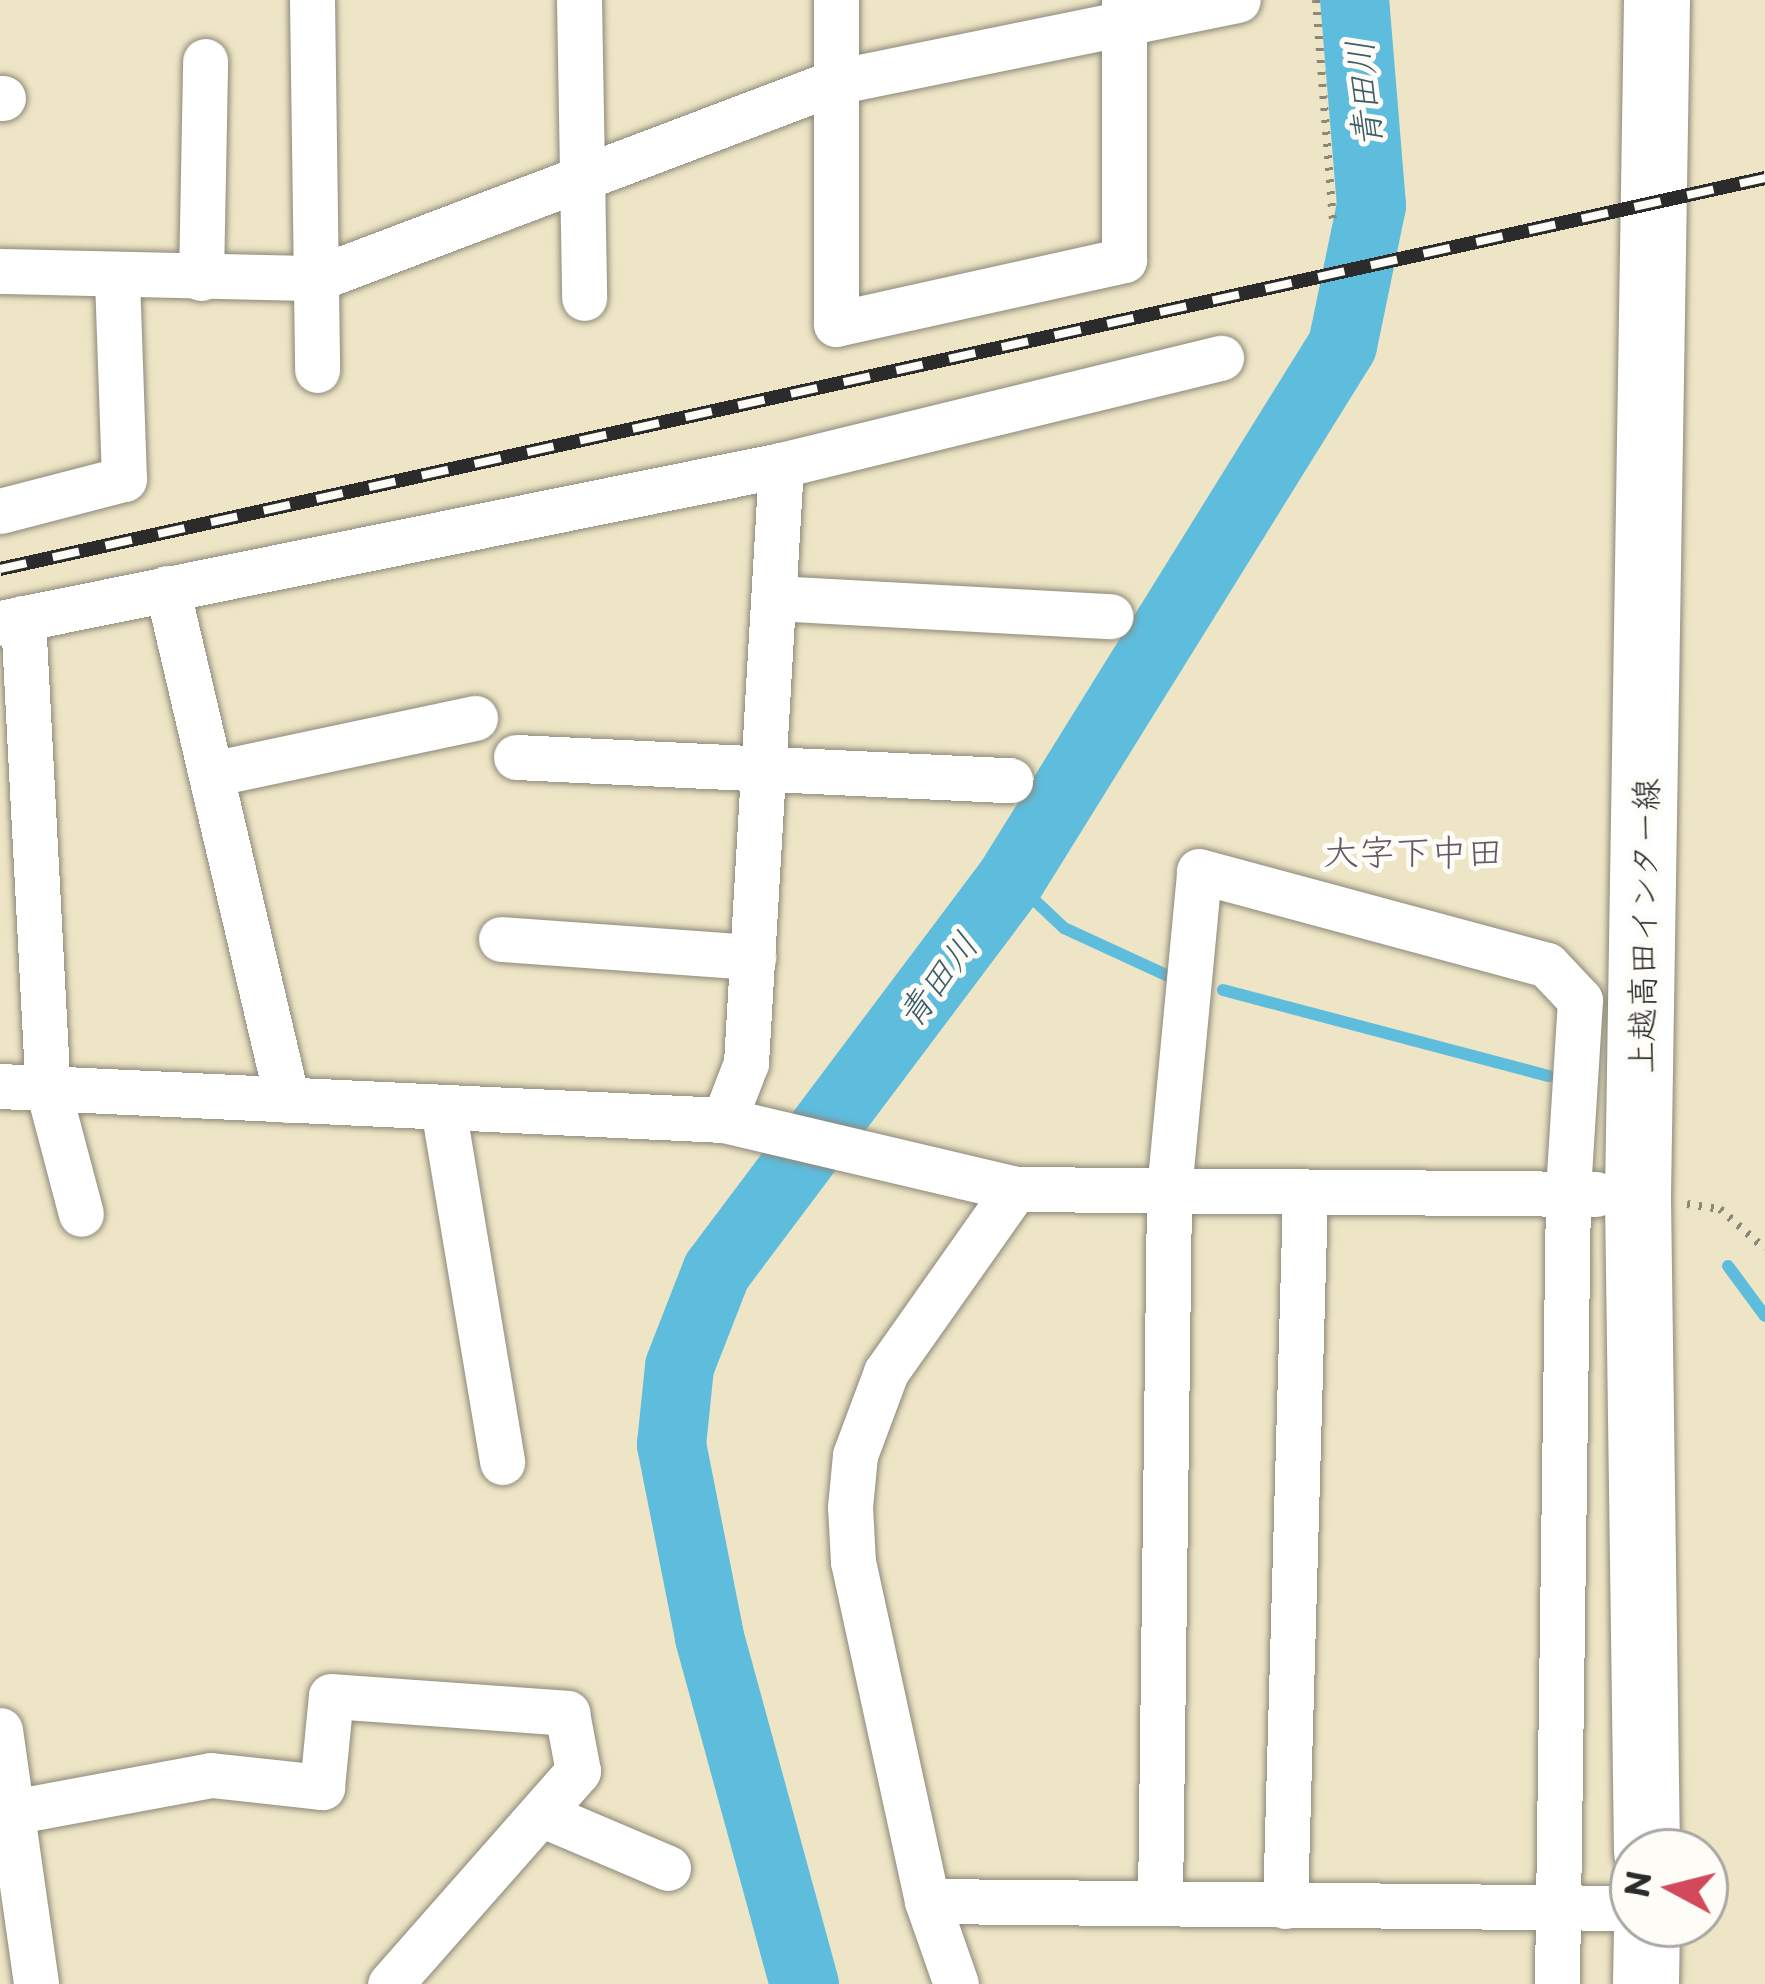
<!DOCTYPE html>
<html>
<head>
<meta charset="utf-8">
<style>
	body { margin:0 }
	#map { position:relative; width:1765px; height:1984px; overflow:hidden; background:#eee5c6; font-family:"Playpen Sans","Klee One",sans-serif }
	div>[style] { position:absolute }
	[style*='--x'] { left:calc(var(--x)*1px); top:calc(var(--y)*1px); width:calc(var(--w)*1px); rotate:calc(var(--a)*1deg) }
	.stream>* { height:12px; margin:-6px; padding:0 6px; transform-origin:6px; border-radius:6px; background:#5ebcdd }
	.river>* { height:69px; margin:-34.5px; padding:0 34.5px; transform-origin:34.5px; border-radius:34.5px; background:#5ebcdd }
	.path>* { height:8px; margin-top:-4px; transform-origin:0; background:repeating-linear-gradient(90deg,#8c8878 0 3px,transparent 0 12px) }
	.roads { filter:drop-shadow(0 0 3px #8c8878) drop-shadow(0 0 3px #8c8878) }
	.minor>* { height:45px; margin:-22.5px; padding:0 22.5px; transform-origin:22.5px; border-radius:22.5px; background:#fff }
	.primary>* { height:66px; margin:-33px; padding:0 33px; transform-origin:33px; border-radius:33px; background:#fff }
	.rail>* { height:14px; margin-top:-7px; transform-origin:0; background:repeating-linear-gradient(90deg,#fdfcf7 0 27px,#2b2b2b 0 54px); box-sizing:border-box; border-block:3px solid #2b2b2b }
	span { translate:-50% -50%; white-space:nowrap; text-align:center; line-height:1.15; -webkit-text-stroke:10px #fdfcf7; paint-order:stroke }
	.street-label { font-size:33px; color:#2b2b2b }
	.water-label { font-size:36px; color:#3d5e69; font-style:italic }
	.neighbourhood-label { font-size:36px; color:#635866 }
	.north { position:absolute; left:1609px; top:1828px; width:120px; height:120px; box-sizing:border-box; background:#fdfcf7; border:3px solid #a9a8a5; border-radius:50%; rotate:277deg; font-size:33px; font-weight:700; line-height:48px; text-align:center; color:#2b2b2b }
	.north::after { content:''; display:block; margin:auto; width:42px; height:54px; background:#d1495b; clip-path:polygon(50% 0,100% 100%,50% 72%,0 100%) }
</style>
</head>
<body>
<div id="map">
	<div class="stream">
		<i style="--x:1011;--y:878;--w:73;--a:43.3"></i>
		<i style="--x:1064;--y:928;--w:122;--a:24.7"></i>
		<i style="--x:1223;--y:990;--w:337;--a:14.8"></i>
		<i style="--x:1728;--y:1266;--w:62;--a:53.5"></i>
	</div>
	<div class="river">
		<i style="--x:804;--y:1984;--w:361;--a:-105.3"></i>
		<i style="--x:709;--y:1636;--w:196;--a:-101.2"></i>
		<i style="--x:671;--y:1444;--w:78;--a:-84.1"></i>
		<i style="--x:679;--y:1366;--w:102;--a:-68.7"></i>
		<i style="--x:716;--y:1271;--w:491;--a:-53.1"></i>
		<i style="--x:1011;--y:878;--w:627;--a:-58.16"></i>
		<i style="--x:1342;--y:345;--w:143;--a:-78.3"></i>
		<i style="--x:1371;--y:205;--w:206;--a:-94.7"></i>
	</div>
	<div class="path">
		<i style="--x:1316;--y:0;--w:224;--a:85.6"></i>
		<i style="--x:1687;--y:1204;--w:33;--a:9"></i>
		<i style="--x:1720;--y:1209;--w:60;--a:41.6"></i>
	</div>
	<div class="roads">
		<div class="minor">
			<i style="--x:312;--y:0;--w:370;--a:89.2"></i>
			<i style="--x:579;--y:0;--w:298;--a:89"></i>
			<i style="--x:836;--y:0;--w:324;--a:90"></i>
			<i style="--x:836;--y:324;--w:295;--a:-12.5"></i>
			<i style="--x:1124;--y:260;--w:260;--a:-90"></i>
			<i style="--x:0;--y:98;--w:3;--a:0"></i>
			<i style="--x:0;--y:271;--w:318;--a:1.3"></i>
			<i style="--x:318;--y:278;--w:553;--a:-20.76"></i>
			<i style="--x:835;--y:82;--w:411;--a:-11.5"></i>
			<i style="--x:201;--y:278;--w:217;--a:-88.9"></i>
			<i style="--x:0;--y:511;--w:128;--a:-14.5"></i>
			<i style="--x:124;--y:479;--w:204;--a:-92"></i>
			<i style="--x:167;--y:588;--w:526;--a:76.81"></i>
			<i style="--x:774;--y:598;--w:337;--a:3.1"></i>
			<i style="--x:23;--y:618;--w:472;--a:87"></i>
			<i style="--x:48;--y:1089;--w:129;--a:75.2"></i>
			<i style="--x:0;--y:623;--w:797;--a:-11.44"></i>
			<i style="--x:781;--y:465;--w:453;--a:-13.7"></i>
			<i style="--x:516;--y:757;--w:495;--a:2.7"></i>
			<i style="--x:211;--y:774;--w:270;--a:-12"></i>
			<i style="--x:501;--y:939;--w:253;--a:4.1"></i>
			<i style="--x:0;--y:1086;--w:725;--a:2.69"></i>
			<i style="--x:724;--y:1120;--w:299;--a:13.3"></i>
			<i style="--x:1015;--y:1189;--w:581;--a:0.49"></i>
			<i style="--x:443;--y:1108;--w:359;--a:80.5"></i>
			<i style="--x:724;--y:1120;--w:61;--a:-68.9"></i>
			<i style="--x:746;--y:1063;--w:599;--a:-86.65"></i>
			<i style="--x:0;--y:1730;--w:257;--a:81.9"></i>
			<i style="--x:12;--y:1812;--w:202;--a:-10.5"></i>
			<i style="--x:211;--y:1775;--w:112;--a:6.2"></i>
			<i style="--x:322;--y:1787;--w:91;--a:-84.4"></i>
			<i style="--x:331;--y:1696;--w:237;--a:4.1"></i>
			<i style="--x:567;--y:1713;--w:59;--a:79.3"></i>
			<i style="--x:578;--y:1771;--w:284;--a:131.4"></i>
			<i style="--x:541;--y:1814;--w:138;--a:23"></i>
			<i style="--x:927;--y:1901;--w:706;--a:0.57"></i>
			<i style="--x:1160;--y:1902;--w:711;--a:-89.27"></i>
			<i style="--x:1169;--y:1191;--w:321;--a:-84.6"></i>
			<i style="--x:1199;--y:871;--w:360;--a:15.1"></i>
			<i style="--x:1547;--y:965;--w:48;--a:46.7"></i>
			<i style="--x:1580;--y:1000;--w:193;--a:93.6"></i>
			<i style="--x:1568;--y:1193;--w:791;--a:90.8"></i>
			<i style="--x:1285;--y:1906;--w:713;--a:-88.39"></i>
			<i style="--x:956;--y:1984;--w:88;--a:-109.3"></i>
			<i style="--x:927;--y:1901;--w:347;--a:-102.3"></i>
			<i style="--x:853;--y:1562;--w:55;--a:-93.1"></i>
			<i style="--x:850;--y:1507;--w:52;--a:-84.5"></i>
			<i style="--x:855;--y:1455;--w:89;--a:-69.5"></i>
			<i style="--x:886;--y:1372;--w:224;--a:-54.8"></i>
		</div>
		<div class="primary">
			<i style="--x:1647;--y:1852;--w:656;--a:-90.79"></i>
			<i style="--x:1638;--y:1196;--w:1196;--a:-89.09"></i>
			<i style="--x:1646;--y:1984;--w:60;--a:-89"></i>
		</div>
	</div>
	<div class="rail">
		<i style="--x:0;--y:569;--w:1808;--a:-12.49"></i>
	</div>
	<div class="street-label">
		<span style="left:1642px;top:926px;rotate:-89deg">上越高田インター線</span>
	</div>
	<div class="water-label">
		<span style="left:1362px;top:94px;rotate:-95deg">青田川</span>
		<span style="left:936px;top:979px;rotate:-53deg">青田川</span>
	</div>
	<div class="neighbourhood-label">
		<span style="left:1413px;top:851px">大字下中田</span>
	</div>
	<div class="north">N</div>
</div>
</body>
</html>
